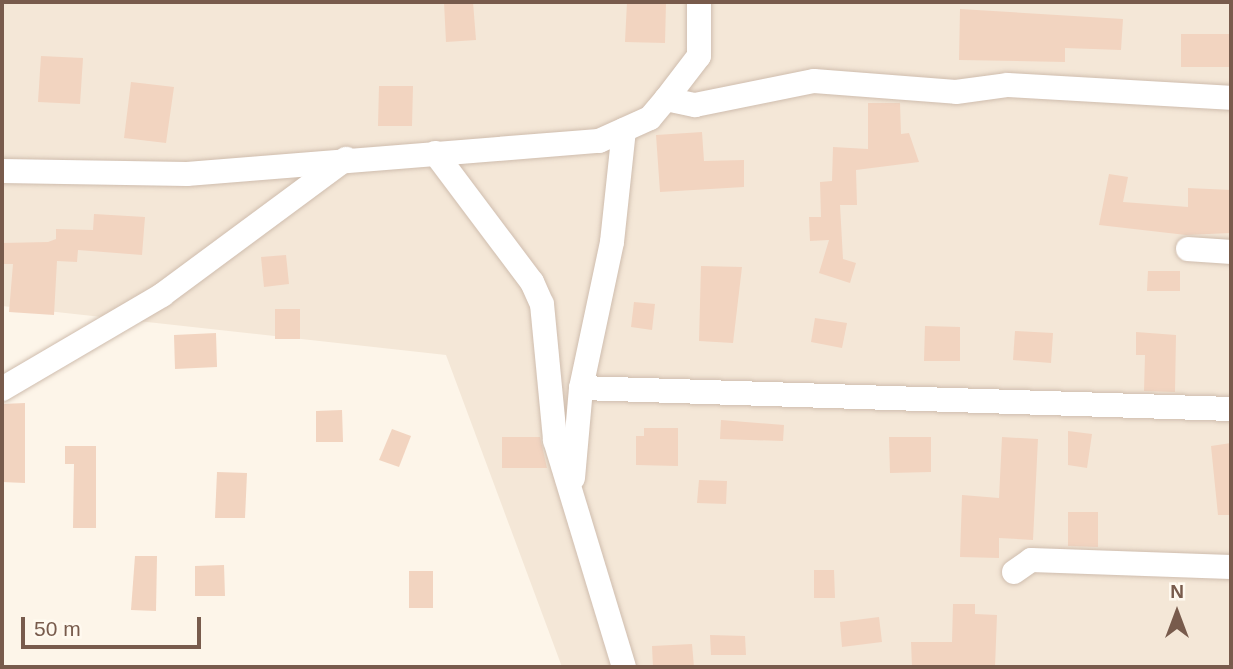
<!DOCTYPE html>
<html>
<head>
<meta charset="utf-8">
<style>
	body { margin:0 }
	#map { position:relative; width:1233px; height:669px; overflow:hidden; background:#fdf5e9; font-family:Arial,sans-serif }
	div>[style] { position:absolute }
	[style*='--x'] { left:calc(var(--x)*1px); top:calc(var(--y)*1px); width:calc(var(--w)*1px); rotate:calc(var(--a)*1deg) }
	.residential>* { inset:0; background:#f4e7d7 }
	.building>* { inset:0; background:#f2d4c0 }
	.roads { filter:drop-shadow(0 0 2px #cfbdae) drop-shadow(0 0 2px #cfbdae) }
	.minor>* { height:24px; margin:-12px; padding:0 12px; transform-origin:12px; border-radius:12px; background:#fff }
	span { translate:-50% -50%; white-space:nowrap; text-align:center; line-height:1.15; -webkit-text-stroke:5px #fff9ef; paint-order:stroke }
	.frame { position:absolute; inset:0; border:4px solid #785b4c; pointer-events:none }
	.north { position:absolute; left:1142px; top:578px; width:70px; height:70px; -webkit-text-stroke:5px #fff9ef; paint-order:stroke; rotate:0deg; font-size:19px; font-weight:700; line-height:28px; text-align:center; color:#785b4c }
	.north::after { content:''; display:block; margin:auto; width:24px; height:32px; background:#785b4c; clip-path:polygon(50% 0,100% 100%,50% 72%,0 100%) }
	.scale { position:absolute; left:21px; top:617px; width:180px; height:32px; box-sizing:border-box; border:4px solid #785b4c; border-top:0; padding-left:9px; font-size:21px; line-height:24px; white-space:nowrap; color:#785b4c; -webkit-text-stroke:5px #fff9ef; paint-order:stroke }
</style>
</head>
<body>
<div id="map">
	<div class="residential">
		<i style="clip-path:polygon(2px 2px,1231px 2px,1231px 667px,562px 667px,446px 355px,2px 306px)"></i>
	</div>
	<div class="building">
		<i style="clip-path:polygon(444px 2px,473px 2px,476px 40px,446px 42px)"></i>
		<i style="clip-path:polygon(627px 2px,666px 2px,665px 43px,625px 42px)"></i>
		<i style="clip-path:polygon(960px 9px,1123px 19px,1121px 50px,1065px 48px,1065px 62px,959px 60px)"></i>
		<i style="clip-path:polygon(1181px 34px,1231px 34px,1231px 67px,1181px 67px)"></i>
		<i style="clip-path:polygon(41px 56px,83px 58px,80px 104px,38px 102px)"></i>
		<i style="clip-path:polygon(131px 82px,174px 87px,166px 143px,124px 138px)"></i>
		<i style="clip-path:polygon(379px 86px,413px 86px,412px 126px,378px 126px)"></i>
		<i style="clip-path:polygon(868px 103px,900px 103px,901px 134px,909px 133px,919px 162px,856px 170px,857px 205px,840px 205px,843px 259px,856px 263px,850px 283px,819px 273px,829px 240px,810px 241px,809px 217px,821px 217px,820px 182px,832px 181px,833px 147px,868px 149px)"></i>
		<i style="clip-path:polygon(702px 132px,704px 161px,744px 160px,744px 187px,660px 192px,656px 135px)"></i>
		<i style="clip-path:polygon(1109px 174px,1128px 177px,1123px 202px,1188px 207px,1188px 188px,1231px 190px,1231px 233px,1186px 235px,1099px 225px)"></i>
		<i style="clip-path:polygon(94px 214px,145px 217px,142px 255px,78px 250px,77px 262px,57px 261px,54px 315px,9px 312px,13px 264px,2px 264px,2px 243px,48px 242px,56px 239px,56px 229px,93px 230px)"></i>
		<i style="clip-path:polygon(286px 255px,289px 284px,264px 287px,261px 257px)"></i>
		<i style="clip-path:polygon(701px 266px,742px 267px,733px 343px,699px 341px)"></i>
		<i style="clip-path:polygon(1148px 271px,1180px 271px,1180px 291px,1147px 291px)"></i>
		<i style="clip-path:polygon(634px 302px,655px 304px,652px 330px,631px 327px)"></i>
		<i style="clip-path:polygon(275px 309px,300px 309px,300px 339px,275px 339px)"></i>
		<i style="clip-path:polygon(815px 318px,847px 323px,842px 348px,811px 342px)"></i>
		<i style="clip-path:polygon(925px 326px,960px 327px,960px 361px,924px 361px)"></i>
		<i style="clip-path:polygon(1015px 331px,1053px 333px,1051px 363px,1013px 360px)"></i>
		<i style="clip-path:polygon(1136px 332px,1176px 335px,1175px 392px,1144px 391px,1145px 355px,1136px 355px)"></i>
		<i style="clip-path:polygon(216px 333px,217px 367px,175px 369px,174px 335px)"></i>
		<i style="clip-path:polygon(25px 403px,25px 483px,2px 482px,2px 404px)"></i>
		<i style="clip-path:polygon(342px 410px,343px 442px,316px 442px,316px 411px)"></i>
		<i style="clip-path:polygon(721px 420px,784px 425px,783px 441px,720px 439px)"></i>
		<i style="clip-path:polygon(644px 428px,678px 428px,678px 466px,636px 465px,636px 436px,644px 436px)"></i>
		<i style="clip-path:polygon(392px 429px,411px 436px,399px 467px,379px 460px)"></i>
		<i style="clip-path:polygon(1068px 431px,1092px 434px,1087px 468px,1068px 465px)"></i>
		<i style="clip-path:polygon(502px 437px,540px 437px,547px 468px,502px 468px)"></i>
		<i style="clip-path:polygon(889px 437px,931px 437px,931px 472px,890px 473px)"></i>
		<i style="clip-path:polygon(1002px 437px,1038px 439px,1033px 540px,999px 538px,999px 558px,960px 557px,962px 495px,999px 498px)"></i>
		<i style="clip-path:polygon(1231px 443px,1231px 515px,1218px 515px,1211px 446px)"></i>
		<i style="clip-path:polygon(65px 446px,96px 446px,96px 528px,73px 528px,74px 464px,65px 464px)"></i>
		<i style="clip-path:polygon(217px 472px,247px 473px,245px 518px,215px 518px)"></i>
		<i style="clip-path:polygon(699px 480px,727px 481px,726px 504px,697px 503px)"></i>
		<i style="clip-path:polygon(1068px 512px,1098px 512px,1098px 547px,1068px 546px)"></i>
		<i style="clip-path:polygon(135px 556px,157px 556px,156px 611px,131px 610px)"></i>
		<i style="clip-path:polygon(224px 565px,225px 596px,195px 596px,195px 566px)"></i>
		<i style="clip-path:polygon(814px 570px,834px 570px,835px 598px,814px 598px)"></i>
		<i style="clip-path:polygon(409px 571px,433px 571px,433px 608px,409px 608px)"></i>
		<i style="clip-path:polygon(953px 604px,975px 604px,975px 614px,997px 615px,995px 667px,912px 667px,911px 642px,952px 642px)"></i>
		<i style="clip-path:polygon(879px 617px,882px 642px,842px 647px,840px 622px)"></i>
		<i style="clip-path:polygon(710px 635px,745px 636px,746px 655px,711px 655px)"></i>
		<i style="clip-path:polygon(692px 644px,694px 667px,653px 667px,652px 646px)"></i>
	</div>
	<div class="roads">
		<div class="minor">
			<i style="--x:666;--y:99;--w:54;--a:-52.5"></i>
			<i style="--x:699;--y:56;--w:54;--a:-90"></i>
			<i style="--x:435;--y:153;--w:161;--a:53.1"></i>
			<i style="--x:532;--y:282;--w:24;--a:66"></i>
			<i style="--x:542;--y:304;--w:137;--a:84.5"></i>
			<i style="--x:555;--y:440;--w:237;--a:73.1"></i>
			<i style="--x:2;--y:171;--w:185;--a:0.9"></i>
			<i style="--x:187;--y:174;--w:413;--a:-4.6"></i>
			<i style="--x:599;--y:141;--w:56;--a:-24.3"></i>
			<i style="--x:650;--y:118;--w:25;--a:-50"></i>
			<i style="--x:666;--y:99;--w:30;--a:12"></i>
			<i style="--x:695;--y:105;--w:121;--a:-11.4"></i>
			<i style="--x:814;--y:81;--w:142;--a:4.4"></i>
			<i style="--x:956;--y:92;--w:51;--a:-7.8"></i>
			<i style="--x:1007;--y:85;--w:224;--a:3.3"></i>
			<i style="--x:1188;--y:249;--w:43;--a:4"></i>
			<i style="--x:581;--y:388;--w:650;--a:1.85"></i>
			<i style="--x:2;--y:389;--w:186;--a:-30.4"></i>
			<i style="--x:162;--y:295;--w:229;--a:-36.5"></i>
			<i style="--x:573;--y:478;--w:90;--a:-84.9"></i>
			<i style="--x:581;--y:388;--w:149;--a:-78"></i>
			<i style="--x:612;--y:242;--w:113;--a:-83.9"></i>
			<i style="--x:1014;--y:572;--w:21;--a:-35"></i>
			<i style="--x:1031;--y:560;--w:200;--a:2"></i>
		</div>
	</div>
	<div class="frame"></div>
	<div class="north">N</div>
	<div class="scale">50 m</div>
</div>
</body>
</html>
